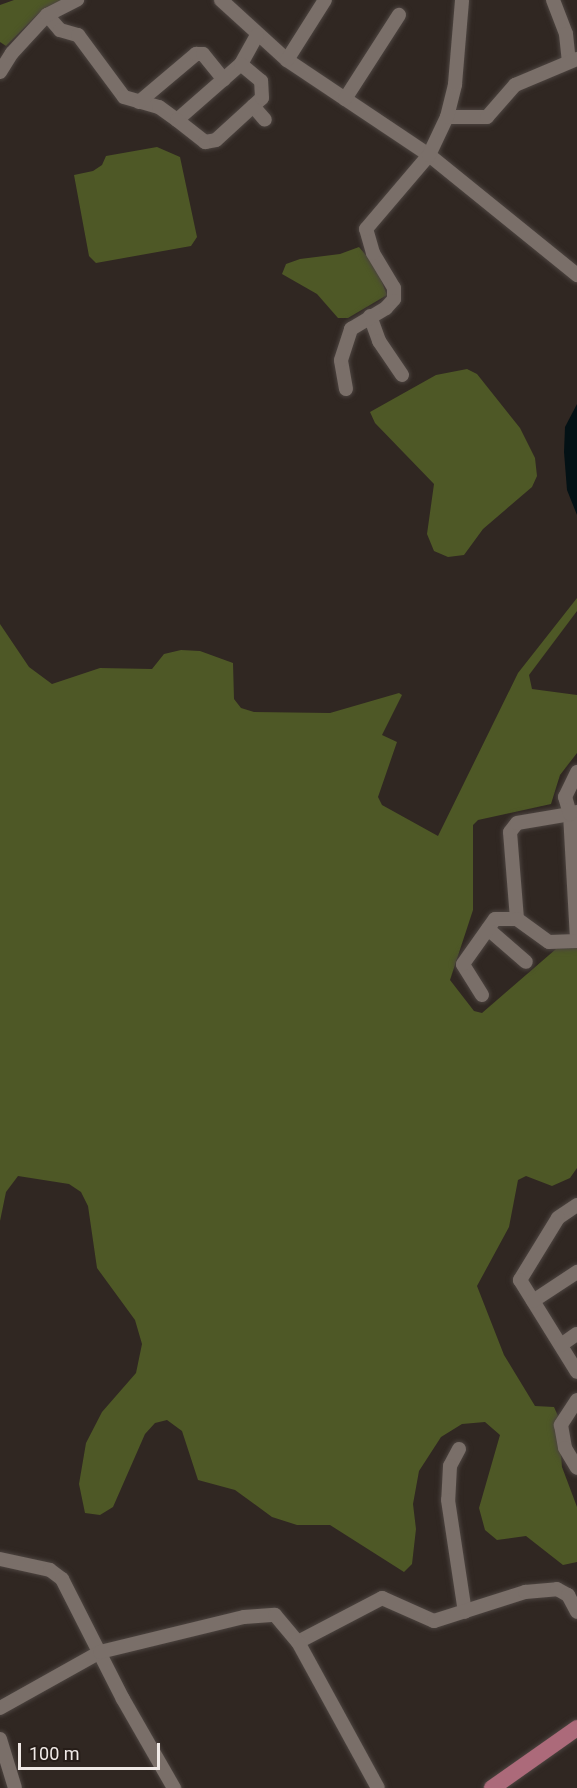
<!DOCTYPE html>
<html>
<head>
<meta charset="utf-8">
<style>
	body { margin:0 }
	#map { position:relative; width:577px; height:1788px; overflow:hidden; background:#302722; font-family:Roboto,sans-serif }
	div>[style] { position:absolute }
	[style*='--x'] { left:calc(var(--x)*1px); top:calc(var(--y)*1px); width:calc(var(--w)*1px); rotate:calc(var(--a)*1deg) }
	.green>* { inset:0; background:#4e5826 }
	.water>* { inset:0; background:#031115 }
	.roads { filter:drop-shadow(0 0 2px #4c4440) drop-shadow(0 0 2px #4c4440) }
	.minor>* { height:14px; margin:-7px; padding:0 7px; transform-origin:7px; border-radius:7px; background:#7a6f69 }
	.major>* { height:16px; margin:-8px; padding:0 8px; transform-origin:8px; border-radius:8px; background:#ac6a7a }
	span { translate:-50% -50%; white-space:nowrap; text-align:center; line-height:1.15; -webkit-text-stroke:6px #261d18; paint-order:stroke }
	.scale { position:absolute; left:18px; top:1743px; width:142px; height:27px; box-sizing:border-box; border:3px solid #efe9e6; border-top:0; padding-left:8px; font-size:18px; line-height:21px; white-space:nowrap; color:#efe9e6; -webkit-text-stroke:4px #261d18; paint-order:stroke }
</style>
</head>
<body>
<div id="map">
	<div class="green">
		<i style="clip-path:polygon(14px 0,69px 0,38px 14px,6px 46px,0 42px,0 5px)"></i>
		<i style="clip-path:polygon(157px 147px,180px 157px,197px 237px,191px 246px,96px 263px,89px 256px,74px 175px,93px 171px,102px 165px,106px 156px)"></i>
		<i style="clip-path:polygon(359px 247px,376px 267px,387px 295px,348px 318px,338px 318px,317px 294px,282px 274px,286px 264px,300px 259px,340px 254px)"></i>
		<i style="clip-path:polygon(467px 369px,477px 374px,520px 428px,535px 458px,537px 476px,532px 487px,483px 529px,464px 555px,448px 557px,434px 551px,427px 534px,434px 484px,375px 423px,370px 412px,436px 375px)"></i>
		<i style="clip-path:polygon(577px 598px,577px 611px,529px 675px,532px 689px,577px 695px,577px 753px,560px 775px,551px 804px,478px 820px,473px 825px,473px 910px,450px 980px,474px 1011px,482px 1013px,556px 949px,577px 948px,577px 1168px,570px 1178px,552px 1186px,526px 1176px,518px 1180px,509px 1227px,477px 1286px,504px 1355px,535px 1406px,554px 1407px,558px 1416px,562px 1467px,577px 1507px,577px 1562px,563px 1565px,526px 1536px,497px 1540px,485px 1530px,479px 1508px,500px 1435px,485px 1422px,462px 1424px,441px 1437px,419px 1471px,413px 1504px,416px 1529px,412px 1564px,404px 1572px,330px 1525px,297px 1525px,272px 1517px,235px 1490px,198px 1480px,182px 1431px,167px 1420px,155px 1423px,145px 1434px,113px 1507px,100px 1515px,85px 1513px,79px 1484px,86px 1443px,102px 1412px,136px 1373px,142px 1344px,135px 1320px,97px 1268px,88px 1206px,81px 1192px,69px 1184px,18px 1176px,6px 1192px,0 1221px,0 624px,29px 667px,52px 684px,100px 668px,152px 669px,164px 654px,181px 650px,200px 651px,233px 663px,234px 699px,241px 708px,254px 712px,330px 713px,399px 693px,402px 695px,382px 735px,397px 742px,378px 797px,382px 805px,438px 836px,518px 673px)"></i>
	</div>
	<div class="water">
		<i style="clip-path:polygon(577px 404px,577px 515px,567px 490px,564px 452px,565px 427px)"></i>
	</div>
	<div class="roads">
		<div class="minor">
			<i style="--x:221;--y:0;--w:89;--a:42.3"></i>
			<i style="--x:287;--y:60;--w:171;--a:33.8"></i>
			<i style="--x:429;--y:155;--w:191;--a:39"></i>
			<i style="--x:553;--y:0;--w:36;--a:69"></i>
			<i style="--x:566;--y:34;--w:27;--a:84"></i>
			<i style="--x:47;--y:15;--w:20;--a:49"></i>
			<i style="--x:60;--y:30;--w:19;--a:16"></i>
			<i style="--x:78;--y:35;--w:77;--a:53.4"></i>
			<i style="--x:124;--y:97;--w:36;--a:16"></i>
			<i style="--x:159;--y:107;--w:22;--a:36"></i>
			<i style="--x:177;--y:120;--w:85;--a:-41.2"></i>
			<i style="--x:241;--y:64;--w:33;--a:-61"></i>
			<i style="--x:287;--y:60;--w:71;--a:-57.7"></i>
			<i style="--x:0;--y:72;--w:22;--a:-58"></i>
			<i style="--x:12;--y:53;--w:52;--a:-47.4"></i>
			<i style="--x:47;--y:15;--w:34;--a:-27"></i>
			<i style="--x:345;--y:99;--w:100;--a:-57.3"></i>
			<i style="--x:139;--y:102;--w:75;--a:-40.1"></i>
			<i style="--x:196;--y:54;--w:7;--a:0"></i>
			<i style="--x:203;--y:54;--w:33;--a:51"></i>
			<i style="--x:253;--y:106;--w:18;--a:49"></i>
			<i style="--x:447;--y:117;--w:40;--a:0"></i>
			<i style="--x:487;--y:117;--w:43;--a:-48.8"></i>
			<i style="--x:515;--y:85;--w:67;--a:-22.8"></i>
			<i style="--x:177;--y:120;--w:36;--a:38"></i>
			<i style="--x:205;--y:142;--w:11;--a:-10"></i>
			<i style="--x:216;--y:140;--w:62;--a:-42.4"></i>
			<i style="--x:262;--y:98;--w:17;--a:-93"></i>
			<i style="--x:261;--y:81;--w:26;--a:-140"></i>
			<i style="--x:370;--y:316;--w:27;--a:70"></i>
			<i style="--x:379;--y:341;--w:41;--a:55.9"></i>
			<i style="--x:346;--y:389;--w:29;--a:-100"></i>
			<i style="--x:341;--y:360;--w:33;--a:-72"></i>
			<i style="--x:351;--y:329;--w:41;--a:-31"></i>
			<i style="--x:386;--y:308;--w:12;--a:-48"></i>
			<i style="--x:394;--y:299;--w:11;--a:-90"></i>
			<i style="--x:394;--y:288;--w:41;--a:-121"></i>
			<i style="--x:373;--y:253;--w:25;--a:-106"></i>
			<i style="--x:366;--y:229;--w:97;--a:-49.6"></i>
			<i style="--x:429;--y:155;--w:42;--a:-64.7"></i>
			<i style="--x:447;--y:117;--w:34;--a:-76"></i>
			<i style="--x:455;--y:84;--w:84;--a:-85.2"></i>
			<i style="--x:577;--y:812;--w:7;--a:164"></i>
			<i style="--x:570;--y:814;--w:124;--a:86.8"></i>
			<i style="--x:517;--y:919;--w:87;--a:-94.6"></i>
			<i style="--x:510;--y:832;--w:11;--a:-52"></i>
			<i style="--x:517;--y:823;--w:54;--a:-9.6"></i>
			<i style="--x:570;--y:814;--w:18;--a:-106"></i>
			<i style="--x:565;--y:797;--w:28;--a:-64"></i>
			<i style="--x:488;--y:929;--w:50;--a:41"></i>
			<i style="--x:482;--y:995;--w:36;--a:-122"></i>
			<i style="--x:463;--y:964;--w:55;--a:-54.6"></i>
			<i style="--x:495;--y:919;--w:22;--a:0"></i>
			<i style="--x:517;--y:919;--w:39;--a:36"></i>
			<i style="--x:549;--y:942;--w:28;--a:-2"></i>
			<i style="--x:577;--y:1205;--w:23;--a:146"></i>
			<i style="--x:558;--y:1218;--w:73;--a:121.5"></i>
			<i style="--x:520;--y:1280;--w:108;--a:58.2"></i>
			<i style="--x:533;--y:1301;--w:53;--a:-33.4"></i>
			<i style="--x:561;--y:1345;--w:19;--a:-35"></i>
			<i style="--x:577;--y:1400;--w:30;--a:123"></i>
			<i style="--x:561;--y:1425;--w:23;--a:80"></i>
			<i style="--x:565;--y:1448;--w:23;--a:59"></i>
			<i style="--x:459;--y:1449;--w:19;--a:118"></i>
			<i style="--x:450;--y:1466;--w:34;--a:93"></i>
			<i style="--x:448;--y:1500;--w:113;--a:81.4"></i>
			<i style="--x:0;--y:1559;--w:51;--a:12.4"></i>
			<i style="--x:50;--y:1570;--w:15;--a:37"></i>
			<i style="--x:62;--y:1579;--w:135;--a:63.1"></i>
			<i style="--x:123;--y:1699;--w:103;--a:60.2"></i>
			<i style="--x:298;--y:1642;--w:95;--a:-27.6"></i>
			<i style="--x:382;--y:1598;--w:57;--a:23.9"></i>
			<i style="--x:434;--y:1621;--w:96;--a:-17.7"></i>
			<i style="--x:525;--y:1592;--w:32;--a:-5"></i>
			<i style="--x:557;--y:1589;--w:13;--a:29"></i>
			<i style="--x:568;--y:1595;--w:19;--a:62"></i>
			<i style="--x:0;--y:1708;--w:115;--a:-29.2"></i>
			<i style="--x:100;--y:1652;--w:148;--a:-13.7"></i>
			<i style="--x:244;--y:1617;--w:31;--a:-4"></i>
			<i style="--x:275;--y:1615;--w:35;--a:50"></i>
			<i style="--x:298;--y:1642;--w:166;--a:61.3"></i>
			<i style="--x:0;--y:1739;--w:51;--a:73"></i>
		</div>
		<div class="major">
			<i style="--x:492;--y:1788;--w:104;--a:-35.2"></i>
		</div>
	</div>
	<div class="scale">100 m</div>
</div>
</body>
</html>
